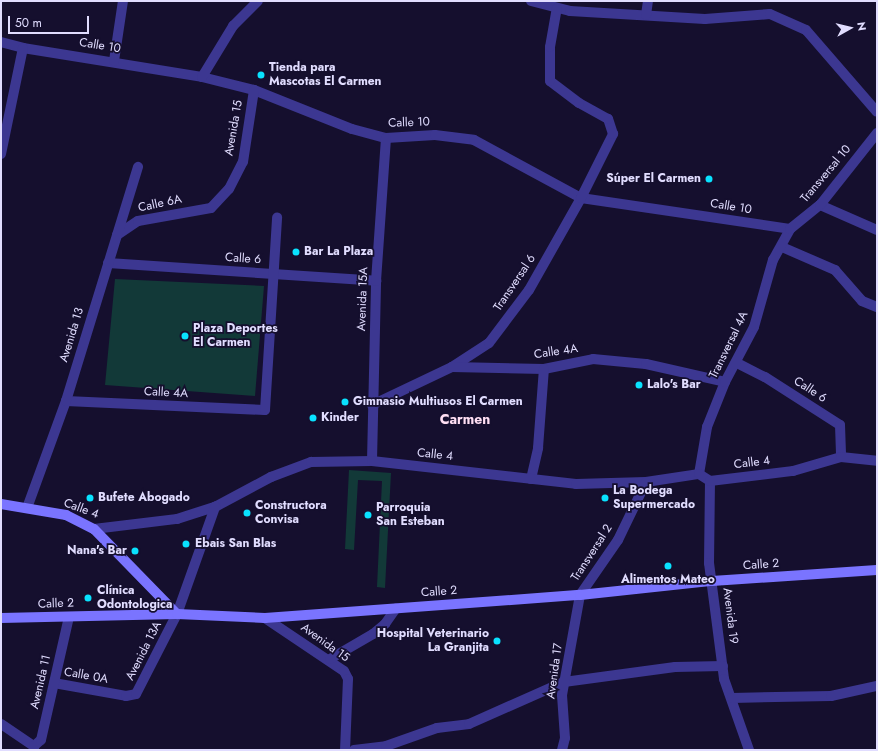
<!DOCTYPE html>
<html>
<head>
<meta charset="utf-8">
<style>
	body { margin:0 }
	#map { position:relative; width:878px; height:751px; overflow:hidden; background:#150f2e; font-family:Jost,sans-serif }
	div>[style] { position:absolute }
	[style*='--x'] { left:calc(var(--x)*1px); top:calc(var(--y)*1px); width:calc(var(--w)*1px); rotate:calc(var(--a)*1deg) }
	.green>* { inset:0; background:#123938 }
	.street>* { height:10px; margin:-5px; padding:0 5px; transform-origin:5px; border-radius:5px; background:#3c3791 }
	.secondary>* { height:10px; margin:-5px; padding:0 5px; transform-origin:5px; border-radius:5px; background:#7a74ff }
	.dots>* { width:11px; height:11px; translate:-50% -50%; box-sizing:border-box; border:2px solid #150f2e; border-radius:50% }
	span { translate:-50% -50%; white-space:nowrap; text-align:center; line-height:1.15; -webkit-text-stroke:3.5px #150f2e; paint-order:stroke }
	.street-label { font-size:12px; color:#e1ddff }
	.poi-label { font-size:12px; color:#e1ddff; font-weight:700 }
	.left { translate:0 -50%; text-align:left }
	.right { translate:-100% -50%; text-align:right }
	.quarter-label { font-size:14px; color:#ffdff3; font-weight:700 }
	.frame { position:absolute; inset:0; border:2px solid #e1ddff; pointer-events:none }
	.north { position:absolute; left:830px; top:8px; width:40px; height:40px; -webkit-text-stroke:3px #150f2e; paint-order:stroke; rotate:82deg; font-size:11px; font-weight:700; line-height:16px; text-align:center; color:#e1ddff }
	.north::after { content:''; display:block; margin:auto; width:14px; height:18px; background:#e1ddff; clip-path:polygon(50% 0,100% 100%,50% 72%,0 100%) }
	.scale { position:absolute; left:8px; top:16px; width:81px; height:18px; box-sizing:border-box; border:2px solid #e1ddff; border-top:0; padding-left:5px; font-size:12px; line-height:14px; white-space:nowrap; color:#e1ddff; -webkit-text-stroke:3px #150f2e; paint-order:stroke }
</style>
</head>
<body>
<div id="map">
	<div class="green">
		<i style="clip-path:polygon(115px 279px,264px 286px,255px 396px,105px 385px)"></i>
		<i style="clip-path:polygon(349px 470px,391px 473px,385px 588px,377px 587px,382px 481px,358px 480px,354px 550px,345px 549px)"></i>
	</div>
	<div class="street">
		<i style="--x:531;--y:1;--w:40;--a:14.4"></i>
		<i style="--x:570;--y:11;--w:135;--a:3.4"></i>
		<i style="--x:705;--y:19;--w:65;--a:-4.4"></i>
		<i style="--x:770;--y:14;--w:39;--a:24"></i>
		<i style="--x:806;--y:30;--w:108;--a:49.1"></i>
		<i style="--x:646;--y:15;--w:14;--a:-82"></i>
		<i style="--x:1;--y:42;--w:23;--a:15"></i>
		<i style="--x:23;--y:48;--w:181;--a:9.2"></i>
		<i style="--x:202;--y:77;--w:54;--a:14"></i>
		<i style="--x:254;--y:90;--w:105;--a:21.7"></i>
		<i style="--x:352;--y:129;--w:35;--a:15"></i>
		<i style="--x:386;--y:138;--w:49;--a:-3.5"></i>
		<i style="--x:435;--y:135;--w:39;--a:7"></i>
		<i style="--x:474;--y:140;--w:122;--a:28.5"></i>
		<i style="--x:581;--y:198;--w:211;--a:8.4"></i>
		<i style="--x:114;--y:61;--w:61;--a:-81.5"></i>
		<i style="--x:202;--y:77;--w:60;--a:-58.7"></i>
		<i style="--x:233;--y:26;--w:35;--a:-45"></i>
		<i style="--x:1;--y:154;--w:108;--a:-78.3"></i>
		<i style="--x:820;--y:205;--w:62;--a:23.7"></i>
		<i style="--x:117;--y:235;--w:25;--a:-34"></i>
		<i style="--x:138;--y:221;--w:74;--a:-10.1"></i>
		<i style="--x:211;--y:208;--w:26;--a:-47"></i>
		<i style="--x:229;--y:189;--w:30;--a:-63"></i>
		<i style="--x:243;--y:162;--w:73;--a:-81.3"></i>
		<i style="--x:782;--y:247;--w:58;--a:23.5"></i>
		<i style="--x:835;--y:270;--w:41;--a:48.9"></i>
		<i style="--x:862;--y:301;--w:16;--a:22"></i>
		<i style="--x:108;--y:263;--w:269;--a:3.8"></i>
		<i style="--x:737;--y:363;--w:31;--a:27"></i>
		<i style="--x:765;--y:377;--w:89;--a:32.6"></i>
		<i style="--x:840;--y:425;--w:32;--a:88"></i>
		<i style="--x:452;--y:367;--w:44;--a:-33"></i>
		<i style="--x:489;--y:343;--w:66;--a:-53"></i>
		<i style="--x:529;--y:290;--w:106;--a:-60.5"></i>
		<i style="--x:581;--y:198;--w:72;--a:-63.4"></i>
		<i style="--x:613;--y:134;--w:16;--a:-108"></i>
		<i style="--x:608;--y:119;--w:33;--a:-151"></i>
		<i style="--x:579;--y:103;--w:36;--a:-143"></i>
		<i style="--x:550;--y:81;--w:34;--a:-90"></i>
		<i style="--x:550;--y:47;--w:39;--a:-80"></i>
		<i style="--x:66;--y:401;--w:199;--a:2.6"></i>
		<i style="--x:265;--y:410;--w:193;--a:-86.4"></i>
		<i style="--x:372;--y:405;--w:89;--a:-25.4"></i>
		<i style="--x:452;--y:367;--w:92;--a:1.2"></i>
		<i style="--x:544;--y:369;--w:50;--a:-11.5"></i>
		<i style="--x:593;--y:359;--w:53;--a:5.4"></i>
		<i style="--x:646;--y:364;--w:81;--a:12.8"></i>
		<i style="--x:372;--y:461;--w:180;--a:-88.7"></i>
		<i style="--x:376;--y:281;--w:143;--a:-86"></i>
		<i style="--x:699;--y:474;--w:48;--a:-80.3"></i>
		<i style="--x:707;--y:427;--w:48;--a:-68.2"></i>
		<i style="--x:725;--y:382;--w:62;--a:-62.2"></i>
		<i style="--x:754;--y:327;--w:70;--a:-74.2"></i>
		<i style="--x:773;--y:260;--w:35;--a:-61"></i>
		<i style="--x:790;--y:229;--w:38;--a:-39"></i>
		<i style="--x:820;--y:205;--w:92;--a:-51.6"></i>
		<i style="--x:531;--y:479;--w:32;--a:-77"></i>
		<i style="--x:538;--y:448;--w:79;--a:-85.7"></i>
		<i style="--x:710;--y:481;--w:82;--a:90.7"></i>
		<i style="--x:709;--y:563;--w:117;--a:82.6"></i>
		<i style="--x:724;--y:679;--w:75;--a:70.6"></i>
		<i style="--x:27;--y:508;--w:114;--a:-70"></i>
		<i style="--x:66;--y:401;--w:245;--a:-72.9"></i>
		<i style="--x:94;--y:529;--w:84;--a:-6.9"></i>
		<i style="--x:177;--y:519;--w:40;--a:-18"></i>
		<i style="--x:215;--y:507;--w:64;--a:-28.2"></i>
		<i style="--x:271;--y:477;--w:43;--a:-20.6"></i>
		<i style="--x:311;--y:462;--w:61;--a:-0.9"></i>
		<i style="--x:372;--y:461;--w:205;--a:6.4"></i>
		<i style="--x:576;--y:484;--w:70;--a:-1.6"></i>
		<i style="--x:646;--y:482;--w:54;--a:-8.6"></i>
		<i style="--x:699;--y:474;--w:13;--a:32"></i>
		<i style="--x:710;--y:481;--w:84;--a:-6.9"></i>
		<i style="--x:793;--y:471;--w:50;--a:-16.3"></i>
		<i style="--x:841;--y:457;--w:36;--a:6"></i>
		<i style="--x:265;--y:618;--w:95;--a:33.9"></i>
		<i style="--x:344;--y:671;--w:9;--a:63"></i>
		<i style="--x:348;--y:679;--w:71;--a:92.4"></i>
		<i style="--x:330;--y:659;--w:50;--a:-30.2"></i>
		<i style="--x:373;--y:634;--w:16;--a:-40"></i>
		<i style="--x:385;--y:624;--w:19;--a:-55"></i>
		<i style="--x:54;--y:683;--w:73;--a:10.2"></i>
		<i style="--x:126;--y:696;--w:10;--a:-11"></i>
		<i style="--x:136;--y:694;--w:90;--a:-62.9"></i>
		<i style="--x:177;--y:614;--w:114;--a:-70.4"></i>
		<i style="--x:732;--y:698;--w:99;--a:-1.2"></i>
		<i style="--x:831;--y:696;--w:47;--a:-12.3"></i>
		<i style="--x:1;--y:724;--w:40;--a:34"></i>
		<i style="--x:34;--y:750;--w:4;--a:-90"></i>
		<i style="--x:34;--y:746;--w:9;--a:-41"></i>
		<i style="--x:41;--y:740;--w:126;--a:-77.2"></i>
		<i style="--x:354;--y:750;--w:32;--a:-7"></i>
		<i style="--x:386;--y:746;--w:54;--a:-19.4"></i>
		<i style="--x:437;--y:728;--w:32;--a:-7"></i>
		<i style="--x:469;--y:724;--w:104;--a:-23.9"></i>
		<i style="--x:564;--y:682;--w:112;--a:-7.7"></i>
		<i style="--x:675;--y:667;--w:48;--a:-1.2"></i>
		<i style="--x:562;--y:750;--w:12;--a:-76"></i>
		<i style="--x:565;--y:738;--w:43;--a:-94"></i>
		<i style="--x:562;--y:695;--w:102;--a:-79.8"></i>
		<i style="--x:580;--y:595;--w:67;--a:-55.4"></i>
		<i style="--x:618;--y:540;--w:64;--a:-64.2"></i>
	</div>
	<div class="secondary">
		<i style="--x:1;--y:504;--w:66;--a:9.6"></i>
		<i style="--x:66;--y:515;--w:31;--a:27"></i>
		<i style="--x:94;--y:529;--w:119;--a:45.7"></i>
		<i style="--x:1;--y:618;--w:176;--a:-1.3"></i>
		<i style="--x:177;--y:614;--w:88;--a:2.6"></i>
		<i style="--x:265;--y:618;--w:316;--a:-4.2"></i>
		<i style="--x:580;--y:595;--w:133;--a:-6.1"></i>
		<i style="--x:712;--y:581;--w:165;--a:-3.8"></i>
	</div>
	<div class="dots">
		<i style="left:261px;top:75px;background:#09e2ff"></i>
		<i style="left:709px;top:179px;background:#09e2ff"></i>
		<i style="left:296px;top:252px;background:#09e2ff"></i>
		<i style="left:185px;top:336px;background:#09e2ff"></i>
		<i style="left:639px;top:385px;background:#09e2ff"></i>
		<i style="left:345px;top:402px;background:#09e2ff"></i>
		<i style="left:313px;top:418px;background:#09e2ff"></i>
		<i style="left:90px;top:498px;background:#09e2ff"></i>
		<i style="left:605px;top:498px;background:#09e2ff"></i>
		<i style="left:247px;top:513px;background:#09e2ff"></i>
		<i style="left:368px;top:515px;background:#09e2ff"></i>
		<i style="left:186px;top:544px;background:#09e2ff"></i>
		<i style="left:135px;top:551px;background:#09e2ff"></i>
		<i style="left:668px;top:566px;background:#09e2ff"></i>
		<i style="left:88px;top:598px;background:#09e2ff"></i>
		<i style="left:497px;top:641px;background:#09e2ff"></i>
	</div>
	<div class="street-label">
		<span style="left:100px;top:46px;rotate:9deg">Calle 10</span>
		<span style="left:409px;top:123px;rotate:-2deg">Calle 10</span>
		<span style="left:234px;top:128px;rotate:-80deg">Avenida 15</span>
		<span style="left:826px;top:174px;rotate:-50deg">Transversal 10</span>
		<span style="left:160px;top:204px;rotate:-12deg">Calle 6A</span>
		<span style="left:731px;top:207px;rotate:9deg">Calle 10</span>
		<span style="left:243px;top:259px;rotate:4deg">Calle 6</span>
		<span style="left:515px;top:283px;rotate:-56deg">Transversal 6</span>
		<span style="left:363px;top:299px;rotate:-88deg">Avenida 15A</span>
		<span style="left:72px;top:335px;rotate:-73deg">Avenida 13</span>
		<span style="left:729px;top:345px;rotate:-64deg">Transversal 4A</span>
		<span style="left:556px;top:352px;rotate:-8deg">Calle 4A</span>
		<span style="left:810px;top:390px;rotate:33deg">Calle 6</span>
		<span style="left:166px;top:393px;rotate:3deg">Calle 4A</span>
		<span style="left:435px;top:455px;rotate:6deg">Calle 4</span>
		<span style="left:752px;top:463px;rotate:-7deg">Calle 4</span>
		<span style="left:81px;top:509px;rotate:20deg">Calle 4</span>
		<span style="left:592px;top:553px;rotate:-57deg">Transversal 2</span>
		<span style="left:761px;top:565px;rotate:-4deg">Calle 2</span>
		<span style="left:439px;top:592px;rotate:-4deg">Calle 2</span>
		<span style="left:56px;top:604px;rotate:-2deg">Calle 2</span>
		<span style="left:730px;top:616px;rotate:83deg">Avenida 19</span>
		<span style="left:325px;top:643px;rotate:36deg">Avenida 15</span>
		<span style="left:144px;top:651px;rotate:-63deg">Avenida 13A</span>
		<span style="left:555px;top:671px;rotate:-82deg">Avenida 17</span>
		<span style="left:86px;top:676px;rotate:10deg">Calle 0A</span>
		<span style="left:41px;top:682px;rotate:-77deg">Avenida 11</span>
	</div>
	<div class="poi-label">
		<span class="left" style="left:269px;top:75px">Tienda para<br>Mascotas El Carmen</span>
		<span class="right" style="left:701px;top:179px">Súper El Carmen</span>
		<span class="left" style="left:304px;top:252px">Bar La Plaza</span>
		<span class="left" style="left:193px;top:336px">Plaza Deportes<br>El Carmen</span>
		<span class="left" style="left:647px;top:385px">Lalo's Bar</span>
		<span class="left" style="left:353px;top:402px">Gimnasio Multiusos El Carmen</span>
		<span class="left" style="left:321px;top:418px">Kinder</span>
		<span class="left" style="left:613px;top:498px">La Bodega<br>Supermercado</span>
		<span class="left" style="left:98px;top:498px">Bufete Abogado</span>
		<span class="left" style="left:255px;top:513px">Constructora<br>Convisa</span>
		<span class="left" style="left:376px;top:515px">Parroquia<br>San Esteban</span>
		<span class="left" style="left:195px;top:544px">Ebais San Blas</span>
		<span class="right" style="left:127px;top:551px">Nana's Bar</span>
		<span style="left:668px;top:580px">Alimentos Mateo</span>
		<span class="left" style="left:97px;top:598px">Clínica<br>Odontologica</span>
		<span class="right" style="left:489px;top:641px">Hospital Veterinario<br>La Granjita</span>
	</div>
	<div class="quarter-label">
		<span style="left:465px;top:419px">Carmen</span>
	</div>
	<div class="frame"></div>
	<div class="north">N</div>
	<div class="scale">50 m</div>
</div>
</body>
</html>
